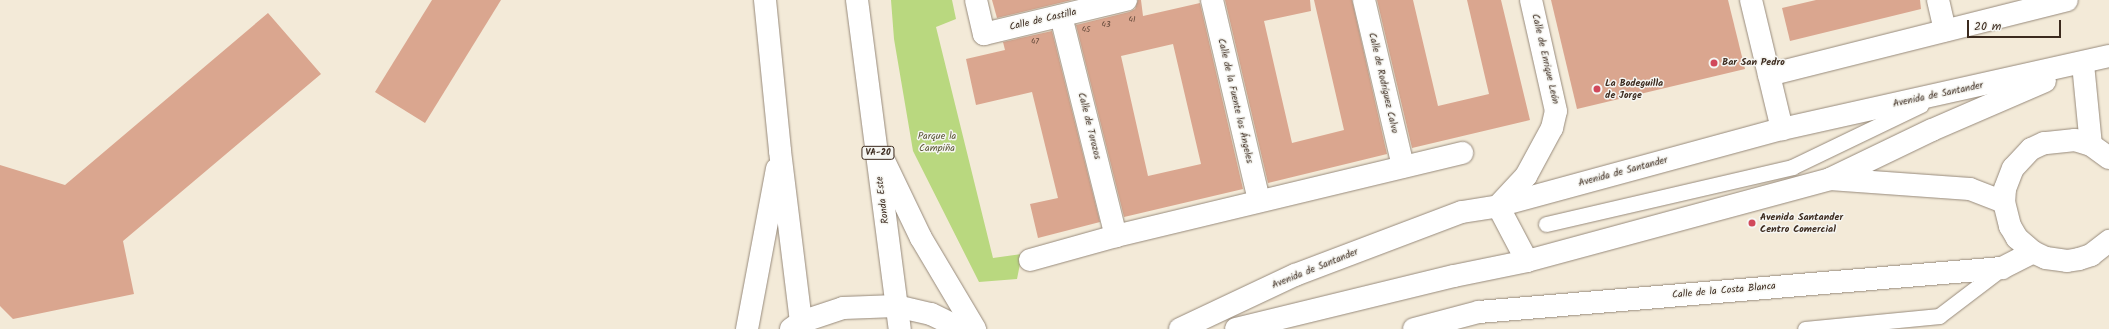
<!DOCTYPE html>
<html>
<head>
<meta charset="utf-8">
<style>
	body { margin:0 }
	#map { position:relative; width:2109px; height:329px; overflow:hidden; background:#f3ead8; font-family:Kalam,sans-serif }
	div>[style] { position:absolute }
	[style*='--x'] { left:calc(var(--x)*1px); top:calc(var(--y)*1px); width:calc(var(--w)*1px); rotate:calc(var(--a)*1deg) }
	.green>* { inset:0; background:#b9d87f }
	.building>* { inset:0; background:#daa68f }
	.roads { filter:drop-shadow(0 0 1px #978a7b) drop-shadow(0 0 1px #978a7b) }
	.lane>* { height:15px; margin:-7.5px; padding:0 7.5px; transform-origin:7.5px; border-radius:7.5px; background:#fff }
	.street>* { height:22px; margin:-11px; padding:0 11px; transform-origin:11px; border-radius:11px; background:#fff }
	.secondary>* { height:22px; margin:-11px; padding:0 11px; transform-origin:11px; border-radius:11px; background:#fff }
	.highway>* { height:22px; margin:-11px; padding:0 11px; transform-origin:11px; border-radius:11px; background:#fff }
	.dots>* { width:11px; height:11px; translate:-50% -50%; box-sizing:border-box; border:2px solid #f6f6f2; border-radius:50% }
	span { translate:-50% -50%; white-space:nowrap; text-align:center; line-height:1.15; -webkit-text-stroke:3px #f6f6f2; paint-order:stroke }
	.number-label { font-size:8px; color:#63493a }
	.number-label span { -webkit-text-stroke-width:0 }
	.shield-label span { padding:1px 3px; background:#f6f6f2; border:1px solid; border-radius:3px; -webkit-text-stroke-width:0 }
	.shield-label { font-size:9px; color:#3b2a1e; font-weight:700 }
	.street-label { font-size:10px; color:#3b2a1e }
	.poi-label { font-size:10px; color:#3b2a1e; font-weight:700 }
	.left { translate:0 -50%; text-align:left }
	.park-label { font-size:10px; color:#5a5636 }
	.scale { position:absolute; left:1967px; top:20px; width:94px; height:18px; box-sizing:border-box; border:2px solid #3b2a1e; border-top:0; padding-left:5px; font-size:12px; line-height:14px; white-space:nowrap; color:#3b2a1e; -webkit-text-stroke:3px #f6f6f2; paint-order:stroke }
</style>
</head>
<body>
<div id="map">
	<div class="green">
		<i style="clip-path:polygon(891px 0,952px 0,956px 19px,936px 27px,993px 258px,1022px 254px,1017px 279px,979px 282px,913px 151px,894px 39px)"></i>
	</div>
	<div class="building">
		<i style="clip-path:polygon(432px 0,501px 0,425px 123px,375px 92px)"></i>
		<i style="clip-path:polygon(992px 0,1072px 0,997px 18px)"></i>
		<i style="clip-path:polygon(evenodd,1138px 0,1141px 0,1143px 16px,1200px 3px,1243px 189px,1124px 217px,1076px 25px,1129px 12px,1135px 9px,1138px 0,1173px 44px,1201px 164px,1148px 176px,1121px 56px,1173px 44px)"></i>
		<i style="clip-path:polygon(1225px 0,1310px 0,1311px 11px,1264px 21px,1292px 143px,1344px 130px,1314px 0,1352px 0,1387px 154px,1268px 183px)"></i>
		<i style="clip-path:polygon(1377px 0,1413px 0,1438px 106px,1489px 94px,1467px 0,1501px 0,1530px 120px,1412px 148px)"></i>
		<i style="clip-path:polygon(1551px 0,1728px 0,1745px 69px,1577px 109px)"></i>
		<i style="clip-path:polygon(1816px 0,1920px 0,1921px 9px,1790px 41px,1782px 8px)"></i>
		<i style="clip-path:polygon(268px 13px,321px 74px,123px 241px,134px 294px,13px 319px,0 306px,0 165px,65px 185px)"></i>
		<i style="clip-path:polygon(1052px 31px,1100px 222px,1038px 238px,1030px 204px,1058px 198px,1032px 92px,976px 105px,966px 59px,1005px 50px,1003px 42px)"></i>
	</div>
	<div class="roads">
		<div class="lane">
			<i style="--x:1546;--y:224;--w:253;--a:-13"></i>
			<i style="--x:1792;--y:167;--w:143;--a:-25.7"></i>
			<i style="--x:1805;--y:329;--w:135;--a:-5.5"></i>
			<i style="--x:1939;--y:316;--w:78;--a:-37.2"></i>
		</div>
		<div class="street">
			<i style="--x:976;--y:0;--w:35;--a:77"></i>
			<i style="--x:984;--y:34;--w:146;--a:-13.5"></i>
			<i style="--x:1212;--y:0;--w:206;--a:76.8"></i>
			<i style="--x:1364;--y:0;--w:171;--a:76.8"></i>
			<i style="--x:1751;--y:0;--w:133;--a:76.5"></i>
			<i style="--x:1938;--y:0;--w:31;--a:77"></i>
			<i style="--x:1061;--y:16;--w:227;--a:76"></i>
			<i style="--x:2083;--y:64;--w:81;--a:84.4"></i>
			<i style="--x:1769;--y:75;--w:307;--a:-14.1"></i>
			<i style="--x:2109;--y:158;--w:22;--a:-144"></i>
			<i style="--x:2091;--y:145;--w:17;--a:-163"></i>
			<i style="--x:2075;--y:140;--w:31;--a:174"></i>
			<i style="--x:2044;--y:143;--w:14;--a:155"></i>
			<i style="--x:2031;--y:149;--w:26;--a:133"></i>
			<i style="--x:2013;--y:168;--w:22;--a:111"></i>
			<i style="--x:2005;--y:189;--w:13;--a:94"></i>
			<i style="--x:2004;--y:202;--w:25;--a:76"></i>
			<i style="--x:2010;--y:226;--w:14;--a:60"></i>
			<i style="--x:2017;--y:238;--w:21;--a:41"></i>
			<i style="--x:2033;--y:252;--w:14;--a:25"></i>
			<i style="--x:2046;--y:258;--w:21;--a:8"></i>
			<i style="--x:2067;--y:261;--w:12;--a:-9"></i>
			<i style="--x:2079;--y:259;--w:13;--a:-18"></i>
			<i style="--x:2091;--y:255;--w:23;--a:-38"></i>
			<i style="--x:1830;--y:179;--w:140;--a:4.1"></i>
			<i style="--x:1970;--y:189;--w:36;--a:21"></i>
			<i style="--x:1030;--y:260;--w:89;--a:-15.6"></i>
			<i style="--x:1116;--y:236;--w:356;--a:-13.5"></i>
			<i style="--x:1527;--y:261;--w:62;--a:-117.8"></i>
			<i style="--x:1498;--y:206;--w:41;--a:-47"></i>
			<i style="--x:1526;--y:176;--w:55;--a:-61.6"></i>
			<i style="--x:1552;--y:128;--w:17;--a:-77"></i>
			<i style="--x:1556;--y:111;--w:114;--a:-102.7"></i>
			<i style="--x:1414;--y:329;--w:67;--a:-14.7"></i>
			<i style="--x:1479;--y:312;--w:525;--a:-4.81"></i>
			<i style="--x:2002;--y:268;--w:35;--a:-27"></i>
		</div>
		<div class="secondary">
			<i style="--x:791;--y:329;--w:12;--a:-35"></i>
			<i style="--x:801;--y:322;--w:44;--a:-18.4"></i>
			<i style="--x:843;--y:308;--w:53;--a:-2.2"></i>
			<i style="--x:896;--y:306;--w:36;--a:13"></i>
			<i style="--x:931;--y:314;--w:34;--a:26"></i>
			<i style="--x:1180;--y:329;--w:127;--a:-25.2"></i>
			<i style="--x:1295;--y:275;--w:178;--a:-20.7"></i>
			<i style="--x:1462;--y:212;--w:36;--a:-9"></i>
			<i style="--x:1498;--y:206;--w:294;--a:-15.2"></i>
			<i style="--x:1782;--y:129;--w:335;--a:-12.6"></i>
			<i style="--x:1236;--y:329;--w:224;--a:-13.7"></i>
			<i style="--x:1454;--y:276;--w:75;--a:-11.6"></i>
			<i style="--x:1527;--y:261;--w:314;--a:-15.1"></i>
			<i style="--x:1830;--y:179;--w:113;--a:-25.7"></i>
			<i style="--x:1932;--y:130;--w:123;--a:-23.4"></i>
		</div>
		<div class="highway">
			<i style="--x:765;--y:0;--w:152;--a:84.3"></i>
			<i style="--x:780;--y:151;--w:179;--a:83"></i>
			<i style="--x:857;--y:0;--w:332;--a:82.6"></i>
			<i style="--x:885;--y:163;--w:83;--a:64.4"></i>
			<i style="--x:921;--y:238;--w:106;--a:59.3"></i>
			<i style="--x:747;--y:329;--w:163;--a:-79.4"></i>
		</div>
	</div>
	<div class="dots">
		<i style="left:1714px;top:63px;background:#d1495b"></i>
		<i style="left:1597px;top:89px;background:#d1495b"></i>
		<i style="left:1752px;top:223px;background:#d1495b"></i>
	</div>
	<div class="number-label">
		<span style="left:1132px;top:20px">41</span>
		<span style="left:1106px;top:25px">43</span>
		<span style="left:1086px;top:30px">45</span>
		<span style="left:1035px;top:42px">47</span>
	</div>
	<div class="shield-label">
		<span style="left:878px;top:153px">VA-20</span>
	</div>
	<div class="street-label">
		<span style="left:1043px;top:20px;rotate:-13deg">Calle de Castilla</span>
		<span style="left:1545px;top:59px;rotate:77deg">Calle de Enrique León</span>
		<span style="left:1383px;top:83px;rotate:77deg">Calle de Rodríguez Calvo</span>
		<span style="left:1938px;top:95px;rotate:-12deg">Avenida de Santander</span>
		<span style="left:1235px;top:101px;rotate:77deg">Calle de la Fuente los Ángeles</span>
		<span style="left:1089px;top:126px;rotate:76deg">Calle de Torozos</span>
		<span style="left:1623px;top:172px;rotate:-15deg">Avenida de Santander</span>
		<span style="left:883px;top:200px;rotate:-97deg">Ronda Este</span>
		<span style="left:1315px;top:269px;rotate:-22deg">Avenida de Santander</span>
		<span style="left:1724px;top:291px;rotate:-5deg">Calle de la Costa Blanca</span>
	</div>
	<div class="poi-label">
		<span class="left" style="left:1722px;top:63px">Bar San Pedro</span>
		<span class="left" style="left:1605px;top:89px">La Bodeguilla<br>de Jorge</span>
		<span class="left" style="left:1760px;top:223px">Avenida Santander<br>Centro Comercial</span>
	</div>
	<div class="park-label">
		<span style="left:937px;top:142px">Parque la<br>Campiña</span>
	</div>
	<div class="scale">20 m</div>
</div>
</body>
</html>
